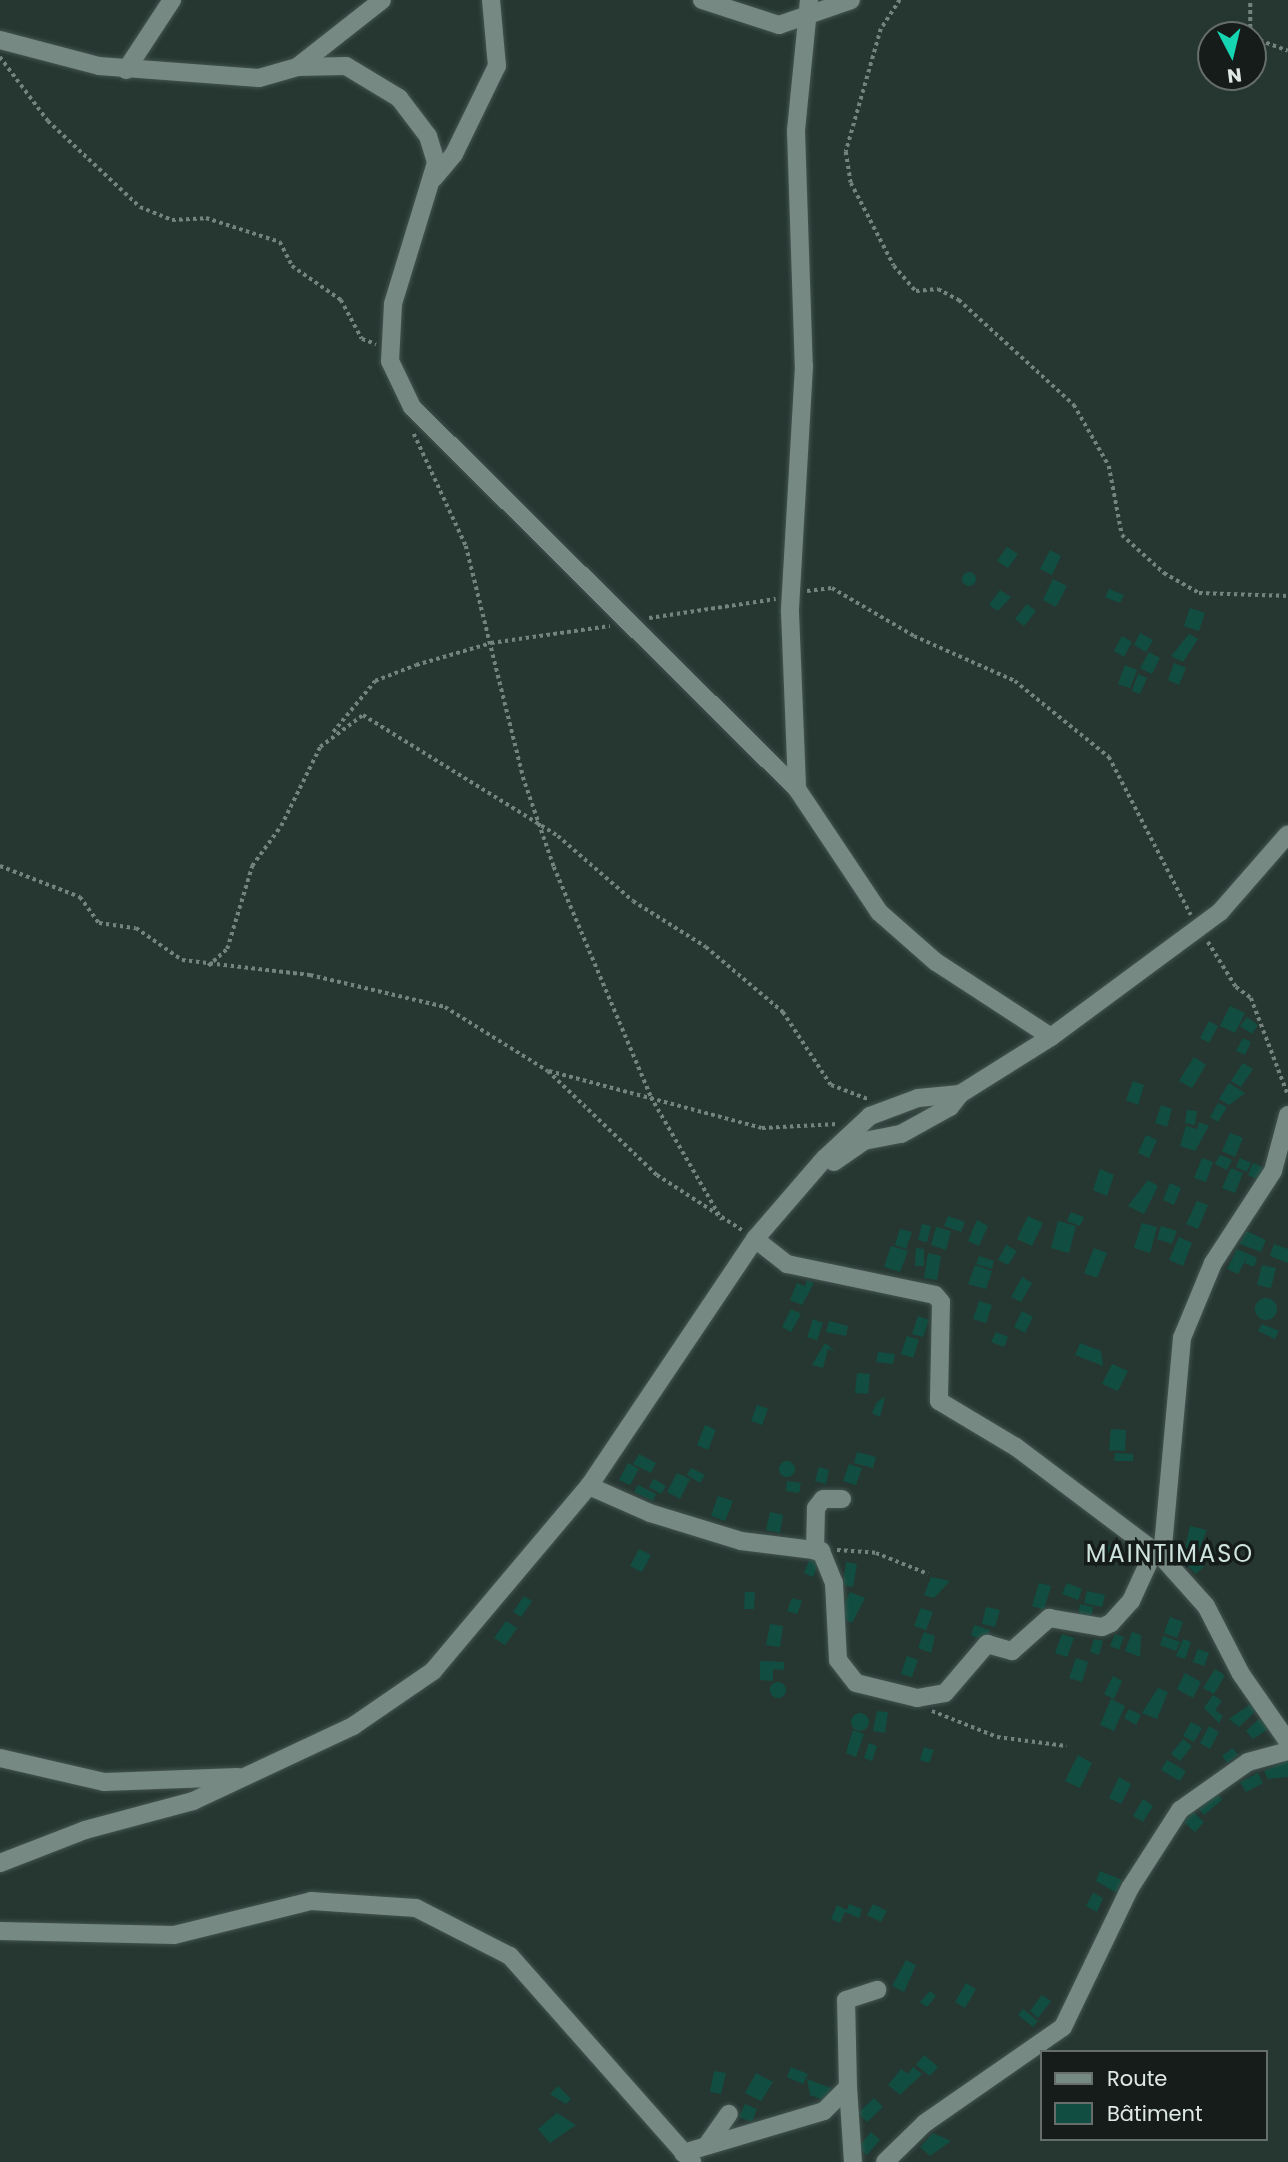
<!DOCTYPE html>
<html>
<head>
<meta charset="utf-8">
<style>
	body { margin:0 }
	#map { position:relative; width:1288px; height:2162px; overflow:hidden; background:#263732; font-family:Poppins,sans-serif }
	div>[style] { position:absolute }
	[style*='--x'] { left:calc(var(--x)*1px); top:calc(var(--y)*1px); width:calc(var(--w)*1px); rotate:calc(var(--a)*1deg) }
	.building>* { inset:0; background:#114e41 }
	.round { border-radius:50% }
	.path>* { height:3.5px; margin-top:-1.75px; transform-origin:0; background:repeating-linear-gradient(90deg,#75837f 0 3.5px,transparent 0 7px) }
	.roads { filter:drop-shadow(0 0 2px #44534f) drop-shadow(0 0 2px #44534f) }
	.minor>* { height:18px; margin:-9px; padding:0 9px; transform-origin:9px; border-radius:9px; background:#768983 }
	span { translate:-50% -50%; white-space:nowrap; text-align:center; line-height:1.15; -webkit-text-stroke:7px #151c1a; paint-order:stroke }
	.quarter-label { font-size:24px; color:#cfe4de; letter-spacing:2px }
	.legend { position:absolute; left:1040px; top:2050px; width:228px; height:91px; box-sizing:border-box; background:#151c1a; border:2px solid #656e6b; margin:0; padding:9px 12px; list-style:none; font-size:21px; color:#dee9e5 }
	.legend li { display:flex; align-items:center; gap:14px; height:35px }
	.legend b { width:35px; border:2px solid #656e6b }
	.north { position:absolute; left:1197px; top:21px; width:70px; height:70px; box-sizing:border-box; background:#151c1a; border:2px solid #656e6b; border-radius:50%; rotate:173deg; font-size:19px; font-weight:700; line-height:28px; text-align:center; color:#dee9e5 }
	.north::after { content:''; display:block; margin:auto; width:24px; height:32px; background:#15d5b3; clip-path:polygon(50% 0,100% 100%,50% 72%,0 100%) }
</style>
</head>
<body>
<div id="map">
	<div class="building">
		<i style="clip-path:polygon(1007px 547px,1018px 554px,1008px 568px,997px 561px)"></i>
		<i style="clip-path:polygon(1050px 550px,1061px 556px,1052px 575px,1040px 569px)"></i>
		<i class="round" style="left:962px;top:572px;width:14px;height:14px"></i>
		<i style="clip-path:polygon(1053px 579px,1067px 586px,1056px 607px,1043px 600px)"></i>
		<i style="clip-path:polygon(1109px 589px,1124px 595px,1120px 603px,1105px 597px)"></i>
		<i style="clip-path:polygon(1000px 590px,1011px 597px,998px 611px,989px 605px)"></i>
		<i style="clip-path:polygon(1027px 604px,1036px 611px,1024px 626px,1015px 619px)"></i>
		<i style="clip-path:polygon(1190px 608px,1205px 613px,1199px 631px,1184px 626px)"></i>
		<i style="clip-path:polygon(1140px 633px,1153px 640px,1146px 652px,1134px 645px)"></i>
		<i style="clip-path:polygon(1189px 634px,1198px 639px,1183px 662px,1171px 656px)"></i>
		<i style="clip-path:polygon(1122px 636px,1132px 642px,1124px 657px,1114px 651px)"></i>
		<i style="clip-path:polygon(1149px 652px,1160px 658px,1152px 674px,1140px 668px)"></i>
		<i style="clip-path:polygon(1174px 663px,1186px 668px,1179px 685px,1168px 680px)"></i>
		<i style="clip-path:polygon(1125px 665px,1137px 670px,1130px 688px,1118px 684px)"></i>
		<i style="clip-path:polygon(1138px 674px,1147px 678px,1140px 694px,1132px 691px)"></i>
		<i style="clip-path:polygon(1230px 1006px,1245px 1013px,1235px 1033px,1220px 1026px)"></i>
		<i style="clip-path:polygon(1247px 1017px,1258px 1025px,1252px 1034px,1240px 1026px)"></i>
		<i style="clip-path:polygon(1209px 1021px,1218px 1026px,1209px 1043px,1200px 1038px)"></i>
		<i style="clip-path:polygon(1243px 1038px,1251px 1042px,1245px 1055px,1236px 1051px)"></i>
		<i style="clip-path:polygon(1194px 1057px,1206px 1065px,1192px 1088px,1179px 1081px)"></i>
		<i style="clip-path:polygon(1243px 1063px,1253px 1069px,1241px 1087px,1231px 1081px)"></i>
		<i style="clip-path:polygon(1133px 1081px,1144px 1085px,1138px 1105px,1126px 1100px)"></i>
		<i style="clip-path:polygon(1229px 1083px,1245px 1093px,1229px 1105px,1219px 1099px)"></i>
		<i style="clip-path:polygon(1218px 1103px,1227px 1107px,1218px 1122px,1210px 1117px)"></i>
		<i style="clip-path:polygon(1161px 1105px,1172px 1109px,1167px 1127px,1155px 1123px)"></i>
		<i style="clip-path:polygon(1187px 1110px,1197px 1111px,1195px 1125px,1185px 1123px)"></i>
		<i style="clip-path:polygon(1199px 1122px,1209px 1126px,1195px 1151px,1180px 1146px,1186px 1126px,1197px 1129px)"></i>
		<i style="clip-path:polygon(1230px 1133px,1243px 1138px,1235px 1157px,1222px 1151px)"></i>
		<i style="clip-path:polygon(1146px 1135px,1157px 1140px,1149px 1158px,1138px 1153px)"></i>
		<i style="clip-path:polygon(1220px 1155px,1232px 1160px,1227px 1170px,1215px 1164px)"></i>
		<i style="clip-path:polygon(1202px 1158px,1213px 1162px,1206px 1182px,1194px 1178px)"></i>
		<i style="clip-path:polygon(1240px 1158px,1251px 1163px,1247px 1172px,1236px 1167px)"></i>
		<i style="clip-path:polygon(1253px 1163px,1267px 1169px,1261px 1181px,1248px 1175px)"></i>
		<i style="clip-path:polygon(1231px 1168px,1243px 1173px,1235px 1193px,1222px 1188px)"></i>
		<i style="clip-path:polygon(1100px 1169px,1114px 1175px,1107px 1196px,1093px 1190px)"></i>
		<i style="clip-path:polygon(1148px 1180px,1158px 1186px,1144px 1214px,1128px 1206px)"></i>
		<i style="clip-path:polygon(1170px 1183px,1181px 1188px,1174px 1205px,1163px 1200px)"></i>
		<i style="clip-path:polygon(1197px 1201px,1208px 1205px,1198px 1229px,1186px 1224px)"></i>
		<i style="clip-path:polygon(1071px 1212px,1084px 1217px,1080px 1226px,1067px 1221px)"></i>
		<i style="clip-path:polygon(948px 1216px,965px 1222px,961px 1232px,944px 1226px)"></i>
		<i style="clip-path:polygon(1028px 1216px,1043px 1223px,1032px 1246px,1017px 1239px)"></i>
		<i style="clip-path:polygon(977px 1220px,988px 1226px,979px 1246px,968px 1241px)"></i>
		<i style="clip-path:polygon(1058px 1221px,1076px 1226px,1069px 1253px,1051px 1248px)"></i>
		<i style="clip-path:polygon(1142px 1223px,1157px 1227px,1150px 1253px,1134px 1248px)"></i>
		<i style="clip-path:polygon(922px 1224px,931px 1226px,927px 1242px,918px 1240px)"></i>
		<i style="clip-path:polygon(1161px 1226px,1177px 1231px,1172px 1244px,1157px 1239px)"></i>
		<i style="clip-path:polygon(936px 1227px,951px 1231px,946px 1250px,931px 1245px)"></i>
		<i style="clip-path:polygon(900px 1229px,912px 1232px,906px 1249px,895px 1245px)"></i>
		<i style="clip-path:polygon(1246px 1231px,1266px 1240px,1261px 1252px,1240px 1244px)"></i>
		<i style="clip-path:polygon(1179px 1237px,1192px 1243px,1183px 1266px,1169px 1260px)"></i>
		<i style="clip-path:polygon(1274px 1244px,1288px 1249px,1288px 1263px,1270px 1256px)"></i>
		<i style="clip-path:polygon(1006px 1245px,1017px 1251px,1008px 1265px,998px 1260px)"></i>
		<i style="clip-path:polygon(891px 1246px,908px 1251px,900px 1272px,884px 1267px)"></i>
		<i style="clip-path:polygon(916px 1248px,924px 1249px,924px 1266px,915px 1266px)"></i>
		<i style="clip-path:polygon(1094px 1248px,1107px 1253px,1097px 1278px,1084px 1273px)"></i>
		<i style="clip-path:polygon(1237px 1249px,1257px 1258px,1254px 1267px,1245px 1263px,1248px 1255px,1238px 1274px,1227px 1269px)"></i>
		<i style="clip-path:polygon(928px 1253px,941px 1256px,937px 1280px,924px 1278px)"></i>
		<i style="clip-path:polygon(979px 1256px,994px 1261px,992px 1269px,976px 1264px)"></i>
		<i style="clip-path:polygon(975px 1265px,992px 1271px,986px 1289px,968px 1284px)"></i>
		<i style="clip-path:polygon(1262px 1265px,1276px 1268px,1271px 1288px,1257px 1285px)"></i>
		<i style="clip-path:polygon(1022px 1277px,1032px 1283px,1021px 1302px,1011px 1297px)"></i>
		<i style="clip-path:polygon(807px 1280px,814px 1283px,802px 1305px,790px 1300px,797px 1283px,805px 1286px)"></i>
		<i class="round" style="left:1255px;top:1298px;width:22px;height:22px"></i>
		<i style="clip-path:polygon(979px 1301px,992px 1305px,986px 1323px,973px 1319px)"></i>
		<i style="clip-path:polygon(791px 1309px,801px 1314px,791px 1332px,782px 1327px)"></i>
		<i style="clip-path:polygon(1022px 1311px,1033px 1317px,1025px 1333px,1014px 1327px)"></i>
		<i style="clip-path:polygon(918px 1316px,929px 1320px,923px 1337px,912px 1334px)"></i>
		<i style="clip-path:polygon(813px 1319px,823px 1323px,817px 1340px,807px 1337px)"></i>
		<i style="clip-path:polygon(829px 1321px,848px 1326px,846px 1336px,826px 1332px)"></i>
		<i style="clip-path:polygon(1262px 1324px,1279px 1331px,1275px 1339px,1258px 1331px)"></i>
		<i style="clip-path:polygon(996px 1332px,1008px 1337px,1004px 1347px,991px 1342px)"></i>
		<i style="clip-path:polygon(907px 1336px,919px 1340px,913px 1358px,901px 1354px)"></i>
		<i style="clip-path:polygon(825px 1343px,835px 1351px,828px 1349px,823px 1368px,812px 1365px)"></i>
		<i style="clip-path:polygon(1080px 1343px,1101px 1351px,1103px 1366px,1075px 1355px)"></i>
		<i style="clip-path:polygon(878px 1352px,895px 1354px,893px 1364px,876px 1362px)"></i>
		<i style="clip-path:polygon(1112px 1364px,1128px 1371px,1118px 1391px,1102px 1384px)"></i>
		<i style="clip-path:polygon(857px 1373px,870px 1374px,868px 1394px,855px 1393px)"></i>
		<i style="clip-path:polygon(885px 1397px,880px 1417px,872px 1413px,877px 1402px)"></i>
		<i style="clip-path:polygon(757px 1405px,768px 1409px,762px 1425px,751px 1421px)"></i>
		<i style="clip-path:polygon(705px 1425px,716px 1430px,708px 1450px,697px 1445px)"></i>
		<i style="clip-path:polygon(1111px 1429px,1126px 1430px,1125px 1451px,1109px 1450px)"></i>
		<i style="clip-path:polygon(857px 1452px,876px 1457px,873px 1468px,854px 1463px)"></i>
		<i style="clip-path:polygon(1115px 1453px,1133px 1454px,1133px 1461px,1114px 1461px)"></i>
		<i style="clip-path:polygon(639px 1454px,656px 1463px,651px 1473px,633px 1464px)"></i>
		<i class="round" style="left:779px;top:1461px;width:16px;height:16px"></i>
		<i style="clip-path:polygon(628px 1463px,639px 1469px,630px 1485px,619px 1480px)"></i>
		<i style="clip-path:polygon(849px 1464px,862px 1468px,856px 1485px,843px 1481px)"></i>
		<i style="clip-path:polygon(819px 1467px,829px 1470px,826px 1484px,815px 1481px)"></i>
		<i style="clip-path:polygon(691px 1468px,705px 1475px,700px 1483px,687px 1475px)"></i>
		<i style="clip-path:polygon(677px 1473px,690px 1479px,680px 1499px,667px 1492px)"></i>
		<i style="clip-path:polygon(654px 1479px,666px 1486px,661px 1494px,649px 1487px)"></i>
		<i style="clip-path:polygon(787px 1481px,801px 1483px,799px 1493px,786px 1491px)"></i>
		<i style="clip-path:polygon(638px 1485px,656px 1494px,653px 1501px,634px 1492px)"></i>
		<i style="clip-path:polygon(718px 1496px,733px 1501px,725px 1521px,711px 1516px)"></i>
		<i style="clip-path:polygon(770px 1512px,783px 1515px,780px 1533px,766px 1530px)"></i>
		<i style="clip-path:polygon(1190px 1526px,1207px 1530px,1198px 1552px,1185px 1549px)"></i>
		<i style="clip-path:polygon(1103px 1544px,1115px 1548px,1109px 1566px,1097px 1563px)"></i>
		<i style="clip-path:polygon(639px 1549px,651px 1555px,642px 1572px,630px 1566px)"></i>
		<i style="clip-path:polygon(1193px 1555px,1204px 1566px,1196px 1574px,1185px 1563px)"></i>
		<i style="clip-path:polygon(811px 1556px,820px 1559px,813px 1577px,804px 1573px)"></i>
		<i style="clip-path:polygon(846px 1562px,857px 1564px,853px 1587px,843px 1585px)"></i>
		<i style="clip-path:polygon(931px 1577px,950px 1581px,934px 1598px,924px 1595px)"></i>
		<i style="clip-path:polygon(1039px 1583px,1051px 1586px,1044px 1610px,1032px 1606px)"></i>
		<i style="clip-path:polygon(1067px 1583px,1082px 1589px,1078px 1600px,1062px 1594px)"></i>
		<i style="clip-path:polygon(1087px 1591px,1105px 1595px,1102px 1607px,1084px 1603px)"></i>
		<i style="clip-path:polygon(745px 1592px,755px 1592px,754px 1609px,744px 1609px)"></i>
		<i style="clip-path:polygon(850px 1592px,865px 1598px,852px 1623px,838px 1617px)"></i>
		<i style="clip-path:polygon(524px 1596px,532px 1601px,521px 1617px,513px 1612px)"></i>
		<i style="clip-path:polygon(792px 1598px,802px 1601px,797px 1614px,787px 1611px)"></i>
		<i style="clip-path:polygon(1080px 1604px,1093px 1607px,1090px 1623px,1077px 1621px)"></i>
		<i style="clip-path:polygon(986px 1607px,1000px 1610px,995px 1627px,982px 1624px)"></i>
		<i style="clip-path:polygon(921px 1608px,933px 1612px,926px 1630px,914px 1626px)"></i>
		<i style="clip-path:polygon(1170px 1617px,1183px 1622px,1177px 1638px,1164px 1633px)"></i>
		<i style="clip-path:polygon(506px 1621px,517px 1628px,505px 1645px,494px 1638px)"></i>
		<i style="clip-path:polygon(770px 1624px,783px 1626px,780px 1647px,766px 1645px)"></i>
		<i style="clip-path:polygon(974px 1625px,990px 1630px,987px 1640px,971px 1636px)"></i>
		<i style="clip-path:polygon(924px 1632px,935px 1636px,931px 1653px,918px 1648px)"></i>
		<i style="clip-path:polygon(1132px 1632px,1141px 1635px,1140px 1657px,1125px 1651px)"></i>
		<i style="clip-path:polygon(1062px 1634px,1074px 1638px,1067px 1657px,1055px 1653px)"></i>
		<i style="clip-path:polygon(1115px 1634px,1124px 1637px,1119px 1650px,1110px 1646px)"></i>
		<i style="clip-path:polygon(1163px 1636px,1180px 1642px,1176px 1651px,1160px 1645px)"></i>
		<i style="clip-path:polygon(1094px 1639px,1103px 1641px,1099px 1655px,1090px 1652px)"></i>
		<i style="clip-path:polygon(1183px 1639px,1191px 1642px,1185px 1659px,1176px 1656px)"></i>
		<i style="clip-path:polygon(1198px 1649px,1209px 1653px,1204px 1666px,1193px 1662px)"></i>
		<i style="clip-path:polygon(907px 1656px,918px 1660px,912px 1677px,901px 1674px)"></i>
		<i style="clip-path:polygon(1076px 1658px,1088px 1662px,1082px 1682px,1069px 1678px)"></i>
		<i style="clip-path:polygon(760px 1661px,784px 1662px,784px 1670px,773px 1669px,773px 1681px,760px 1680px)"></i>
		<i style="clip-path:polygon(1215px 1669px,1225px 1675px,1214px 1694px,1203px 1688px)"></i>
		<i style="clip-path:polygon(1185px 1673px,1201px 1682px,1193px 1698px,1177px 1689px)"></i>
		<i style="clip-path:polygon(1113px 1676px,1122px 1681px,1114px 1699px,1104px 1694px)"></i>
		<i class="round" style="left:770px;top:1682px;width:16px;height:16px"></i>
		<i style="clip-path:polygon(1158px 1688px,1168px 1692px,1157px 1719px,1142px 1713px)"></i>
		<i style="clip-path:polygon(1213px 1695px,1222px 1701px,1215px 1710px,1223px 1716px,1219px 1723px,1204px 1708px)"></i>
		<i style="clip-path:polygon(1111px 1699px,1125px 1706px,1114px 1731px,1100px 1725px)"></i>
		<i style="clip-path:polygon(1252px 1703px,1259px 1708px,1239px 1727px,1229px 1719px)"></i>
		<i style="clip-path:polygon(1129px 1709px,1141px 1715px,1136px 1725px,1124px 1718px)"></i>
		<i style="clip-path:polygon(877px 1711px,888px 1712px,885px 1733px,873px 1731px)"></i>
		<i class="round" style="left:851px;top:1713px;width:18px;height:18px"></i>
		<i style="clip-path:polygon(1260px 1718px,1270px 1728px,1253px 1739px,1246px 1731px)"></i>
		<i style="clip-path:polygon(1191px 1722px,1202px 1728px,1194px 1742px,1183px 1736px)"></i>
		<i style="clip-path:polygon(1209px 1726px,1219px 1732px,1210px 1749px,1200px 1743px)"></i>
		<i style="clip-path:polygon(853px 1730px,864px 1734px,856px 1757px,846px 1753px)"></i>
		<i style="clip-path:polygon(1183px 1739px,1192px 1746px,1180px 1761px,1171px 1754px)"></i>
		<i style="clip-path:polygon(869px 1743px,877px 1746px,872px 1761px,864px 1758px)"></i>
		<i style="clip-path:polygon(924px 1747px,934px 1750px,929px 1763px,920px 1760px)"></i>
		<i style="clip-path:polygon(1233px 1748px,1238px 1755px,1227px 1763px,1222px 1756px)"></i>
		<i style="clip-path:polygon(1078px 1755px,1092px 1763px,1080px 1788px,1065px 1781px)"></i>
		<i style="clip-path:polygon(1167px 1760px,1186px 1771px,1180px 1781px,1161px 1770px)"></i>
		<i style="clip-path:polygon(1288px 1760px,1288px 1777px,1268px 1779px,1264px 1771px)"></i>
		<i style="clip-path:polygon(1258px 1773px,1263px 1783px,1246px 1792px,1240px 1782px)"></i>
		<i style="clip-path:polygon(1119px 1777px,1131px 1784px,1121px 1804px,1109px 1798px)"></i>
		<i style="clip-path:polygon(1217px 1793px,1222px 1800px,1204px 1815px,1199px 1809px)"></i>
		<i style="clip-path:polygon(1143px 1799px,1153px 1806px,1143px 1822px,1133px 1816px)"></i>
		<i style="clip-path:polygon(1193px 1812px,1204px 1822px,1195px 1832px,1184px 1822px)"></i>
		<i style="clip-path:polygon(1100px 1871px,1122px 1880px,1117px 1893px,1096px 1881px)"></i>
		<i style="clip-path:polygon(1093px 1893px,1103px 1898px,1097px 1912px,1086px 1906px)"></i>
		<i style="clip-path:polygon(849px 1904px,862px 1909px,859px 1918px,845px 1912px,840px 1923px,831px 1919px,837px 1905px,847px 1910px)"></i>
		<i style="clip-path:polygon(873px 1904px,887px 1911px,881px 1922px,867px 1915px)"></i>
		<i style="clip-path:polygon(906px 1960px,916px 1965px,904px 1992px,892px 1986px)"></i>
		<i style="clip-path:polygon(966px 1983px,976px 1989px,965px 2008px,955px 2002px)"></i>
		<i style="clip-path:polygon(930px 1991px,936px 1996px,927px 2007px,920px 2002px)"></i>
		<i style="clip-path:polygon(1042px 1995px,1051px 2001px,1038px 2018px,1030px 2011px)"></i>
		<i style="clip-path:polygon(1023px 2009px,1038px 2021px,1033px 2027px,1018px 2015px)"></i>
		<i style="clip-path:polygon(924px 2055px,938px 2067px,930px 2076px,916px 2065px)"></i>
		<i style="clip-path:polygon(791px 2067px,808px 2074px,803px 2084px,787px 2077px)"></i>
		<i style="clip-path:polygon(913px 2067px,922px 2074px,900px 2095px,888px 2085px,901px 2069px,908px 2074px)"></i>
		<i style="clip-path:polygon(714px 2071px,726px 2073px,721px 2094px,710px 2092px)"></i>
		<i style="clip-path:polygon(756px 2073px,773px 2082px,761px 2101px,745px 2093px)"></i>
		<i style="clip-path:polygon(807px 2079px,831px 2088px,826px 2101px,810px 2095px)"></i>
		<i style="clip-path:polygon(558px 2086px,571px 2099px,566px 2104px,550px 2094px)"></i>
		<i style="clip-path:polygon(874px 2098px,883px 2107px,867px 2122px,858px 2113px)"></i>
		<i style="clip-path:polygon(745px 2104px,757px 2109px,752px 2122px,739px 2117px)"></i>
		<i style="clip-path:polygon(557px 2113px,576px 2125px,550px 2143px,538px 2129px)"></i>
		<i style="clip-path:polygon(871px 2132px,880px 2140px,867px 2155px,858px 2147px)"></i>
		<i style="clip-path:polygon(933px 2133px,951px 2141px,930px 2156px,920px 2147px)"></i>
	</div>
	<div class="path">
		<i style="--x:900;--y:0;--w:35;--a:123"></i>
		<i style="--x:881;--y:29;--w:128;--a:105.9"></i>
		<i style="--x:846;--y:152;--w:31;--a:81"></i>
		<i style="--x:851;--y:183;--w:93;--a:62.6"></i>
		<i style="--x:894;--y:266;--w:33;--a:49"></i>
		<i style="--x:916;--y:291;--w:22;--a:-5"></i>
		<i style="--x:938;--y:289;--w:24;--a:28"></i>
		<i style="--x:959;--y:300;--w:156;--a:42.4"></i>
		<i style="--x:1074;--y:405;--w:70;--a:60.2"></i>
		<i style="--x:1109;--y:466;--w:70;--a:79.3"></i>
		<i style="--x:1122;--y:535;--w:57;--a:42.1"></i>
		<i style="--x:1164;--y:573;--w:40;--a:29.7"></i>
		<i style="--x:1199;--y:593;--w:89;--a:1.9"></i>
		<i style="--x:1250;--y:35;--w:35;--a:-90"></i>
		<i style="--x:1253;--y:38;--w:37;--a:20"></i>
		<i style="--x:0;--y:57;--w:80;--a:53.1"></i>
		<i style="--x:48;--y:121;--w:126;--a:43.1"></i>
		<i style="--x:140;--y:207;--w:35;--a:22"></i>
		<i style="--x:172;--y:220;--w:34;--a:-3"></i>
		<i style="--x:206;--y:218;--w:78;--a:18"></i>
		<i style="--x:280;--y:242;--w:27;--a:63"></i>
		<i style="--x:292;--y:266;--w:60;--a:34.8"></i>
		<i style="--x:341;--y:300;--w:44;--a:61.7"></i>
		<i style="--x:362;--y:339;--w:15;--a:20"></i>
		<i style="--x:414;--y:434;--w:123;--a:65.1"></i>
		<i style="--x:466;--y:546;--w:238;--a:76.1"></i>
		<i style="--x:523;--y:777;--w:95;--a:71"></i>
		<i style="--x:554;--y:867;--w:250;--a:67.1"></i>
		<i style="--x:651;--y:1097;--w:142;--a:60"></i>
		<i style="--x:807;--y:591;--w:25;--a:-7"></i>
		<i style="--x:832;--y:588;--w:95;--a:30.3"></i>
		<i style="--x:914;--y:636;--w:111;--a:24"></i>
		<i style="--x:1015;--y:681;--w:121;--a:39"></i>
		<i style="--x:1109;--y:757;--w:178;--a:62.6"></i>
		<i style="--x:649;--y:618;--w:128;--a:-8.5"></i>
		<i style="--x:333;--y:732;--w:66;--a:-50.5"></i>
		<i style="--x:375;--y:681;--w:44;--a:-21.3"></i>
		<i style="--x:416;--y:665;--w:78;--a:-16.3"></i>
		<i style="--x:491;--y:643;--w:120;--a:-8.1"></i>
		<i style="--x:0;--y:866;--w:86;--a:21.2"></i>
		<i style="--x:80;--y:897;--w:32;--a:54"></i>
		<i style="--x:99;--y:923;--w:37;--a:8"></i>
		<i style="--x:136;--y:928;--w:56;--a:34.8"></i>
		<i style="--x:182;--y:960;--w:129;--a:6.7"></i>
		<i style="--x:310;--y:975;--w:139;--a:13.3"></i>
		<i style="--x:445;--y:1007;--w:121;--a:31.9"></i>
		<i style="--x:548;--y:1071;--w:151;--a:43.7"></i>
		<i style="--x:657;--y:1175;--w:101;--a:32.9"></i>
		<i style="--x:1208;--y:942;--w:53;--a:58.1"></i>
		<i style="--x:1236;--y:987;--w:19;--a:36"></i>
		<i style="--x:1251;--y:998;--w:104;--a:69.1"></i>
		<i style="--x:208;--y:966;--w:25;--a:-42"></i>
		<i style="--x:227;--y:949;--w:87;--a:-73.2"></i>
		<i style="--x:252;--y:866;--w:49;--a:-54.1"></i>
		<i style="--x:281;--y:826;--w:88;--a:-63.7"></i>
		<i style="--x:320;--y:747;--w:54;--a:-36.7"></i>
		<i style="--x:363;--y:715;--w:229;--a:31.8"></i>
		<i style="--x:558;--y:836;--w:99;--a:40.9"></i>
		<i style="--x:633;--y:901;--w:86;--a:32.2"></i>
		<i style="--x:706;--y:947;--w:101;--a:40.2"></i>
		<i style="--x:783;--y:1012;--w:87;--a:56.7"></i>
		<i style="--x:831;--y:1085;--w:39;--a:21"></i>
		<i style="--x:549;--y:1071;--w:220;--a:15"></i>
		<i style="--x:762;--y:1128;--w:75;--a:-3.1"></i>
		<i style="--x:837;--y:1550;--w:39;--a:4"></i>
		<i style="--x:876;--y:1553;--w:56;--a:22"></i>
		<i style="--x:932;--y:1711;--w:70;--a:21.8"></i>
		<i style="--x:997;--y:1737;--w:70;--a:7.4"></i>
	</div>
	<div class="roads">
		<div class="minor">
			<i style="--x:702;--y:0;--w:81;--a:18"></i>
			<i style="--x:779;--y:25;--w:76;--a:-19.1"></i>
			<i style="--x:809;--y:0;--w:132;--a:95.7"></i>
			<i style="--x:796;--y:131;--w:235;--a:88.1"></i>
			<i style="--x:804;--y:366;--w:246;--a:93.3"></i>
			<i style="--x:790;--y:612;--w:177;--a:87.7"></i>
			<i style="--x:797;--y:789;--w:148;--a:56.3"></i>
			<i style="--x:879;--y:912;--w:76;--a:41.3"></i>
			<i style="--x:936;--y:962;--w:137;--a:33.1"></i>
			<i style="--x:0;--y:40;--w:102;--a:14.7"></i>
			<i style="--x:99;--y:66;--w:160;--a:4.3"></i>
			<i style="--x:259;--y:78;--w:40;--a:-16"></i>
			<i style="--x:297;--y:67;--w:108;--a:-38.2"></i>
			<i style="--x:297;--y:67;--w:49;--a:-1.2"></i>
			<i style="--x:346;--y:66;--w:62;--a:31.1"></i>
			<i style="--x:399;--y:98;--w:48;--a:52.7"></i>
			<i style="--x:428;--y:136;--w:28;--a:73"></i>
			<i style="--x:436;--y:163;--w:147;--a:107"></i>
			<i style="--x:393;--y:304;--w:57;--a:93"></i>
			<i style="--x:390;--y:361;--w:51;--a:64.4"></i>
			<i style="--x:412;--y:407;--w:542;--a:44.78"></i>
			<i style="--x:126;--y:70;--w:84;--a:-56.7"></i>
			<i style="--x:434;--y:178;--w:31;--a:-50"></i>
			<i style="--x:454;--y:154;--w:98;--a:-64"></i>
			<i style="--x:497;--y:66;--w:66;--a:-95.2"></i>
			<i style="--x:1288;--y:1115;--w:58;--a:105"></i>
			<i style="--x:1273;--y:1171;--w:110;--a:123.1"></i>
			<i style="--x:1213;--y:1263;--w:81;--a:112.5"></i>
			<i style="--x:1182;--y:1338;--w:220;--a:95.2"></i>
			<i style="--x:1162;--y:1557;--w:66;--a:48.1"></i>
			<i style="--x:1206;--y:1606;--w:76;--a:62.8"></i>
			<i style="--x:1241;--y:1674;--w:83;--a:55.3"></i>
			<i style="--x:834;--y:1162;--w:37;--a:-35"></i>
			<i style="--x:864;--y:1141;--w:38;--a:-11"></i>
			<i style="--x:901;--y:1134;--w:56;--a:-28.9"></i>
			<i style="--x:950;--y:1107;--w:16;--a:-52"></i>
			<i style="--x:755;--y:1239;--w:41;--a:38"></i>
			<i style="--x:787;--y:1264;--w:151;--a:11.8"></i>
			<i style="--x:935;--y:1295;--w:9;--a:49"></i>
			<i style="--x:941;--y:1302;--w:99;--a:91.2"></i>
			<i style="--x:939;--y:1401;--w:90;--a:30.9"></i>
			<i style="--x:1016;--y:1447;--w:183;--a:37"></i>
			<i style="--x:589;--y:1486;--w:67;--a:23.9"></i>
			<i style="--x:650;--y:1513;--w:95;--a:17.1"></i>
			<i style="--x:741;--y:1541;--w:81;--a:7.1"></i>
			<i style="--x:821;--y:1551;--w:35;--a:68"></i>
			<i style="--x:834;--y:1583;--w:77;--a:87"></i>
			<i style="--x:838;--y:1660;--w:29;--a:52"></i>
			<i style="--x:856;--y:1683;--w:63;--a:13.8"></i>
			<i style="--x:917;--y:1698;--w:28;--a:-10"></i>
			<i style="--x:945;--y:1693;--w:65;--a:-49.4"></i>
			<i style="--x:987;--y:1644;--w:26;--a:16"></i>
			<i style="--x:1012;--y:1651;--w:50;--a:-41.7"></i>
			<i style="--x:1049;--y:1618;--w:54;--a:9.6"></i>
			<i style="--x:1102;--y:1627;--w:10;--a:-24"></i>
			<i style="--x:1111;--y:1623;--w:30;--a:-48"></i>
			<i style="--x:1131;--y:1601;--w:55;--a:-65.3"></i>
			<i style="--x:815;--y:1551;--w:43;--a:-88.7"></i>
			<i style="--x:816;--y:1508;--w:11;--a:-52"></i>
			<i style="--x:823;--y:1499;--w:19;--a:0"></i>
			<i style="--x:0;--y:1758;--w:107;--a:13"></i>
			<i style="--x:104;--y:1782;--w:134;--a:-2.1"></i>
			<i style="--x:0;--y:1863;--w:91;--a:-21.2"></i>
			<i style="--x:85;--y:1830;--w:112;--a:-15"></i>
			<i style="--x:193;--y:1801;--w:177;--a:-25.1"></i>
			<i style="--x:353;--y:1726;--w:97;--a:-34.5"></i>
			<i style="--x:433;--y:1671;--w:242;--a:-49.9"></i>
			<i style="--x:589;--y:1486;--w:298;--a:-56.1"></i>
			<i style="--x:755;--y:1239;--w:107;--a:-49.2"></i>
			<i style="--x:825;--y:1158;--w:62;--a:-43"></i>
			<i style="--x:870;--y:1116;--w:51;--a:-20.6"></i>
			<i style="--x:918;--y:1098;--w:42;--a:-5.4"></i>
			<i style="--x:960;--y:1094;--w:107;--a:-32.1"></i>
			<i style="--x:1051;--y:1037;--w:210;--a:-36.5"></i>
			<i style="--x:1220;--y:912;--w:103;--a:-48.9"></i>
			<i style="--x:0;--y:1931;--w:174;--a:1.3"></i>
			<i style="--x:174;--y:1935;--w:141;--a:-13.9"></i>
			<i style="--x:311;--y:1901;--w:105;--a:3.8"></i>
			<i style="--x:416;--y:1908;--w:106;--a:27.1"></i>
			<i style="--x:510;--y:1956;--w:275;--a:48.5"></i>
			<i style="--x:848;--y:2087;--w:75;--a:86.2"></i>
			<i style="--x:707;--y:2145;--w:38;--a:-55"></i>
			<i style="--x:683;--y:2153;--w:147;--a:-16.6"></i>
			<i style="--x:824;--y:2111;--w:34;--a:-45"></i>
			<i style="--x:848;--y:2087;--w:87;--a:-91.3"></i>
			<i style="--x:846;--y:2000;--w:33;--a:-18"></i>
			<i style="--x:885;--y:2162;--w:56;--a:-44.3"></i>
			<i style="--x:925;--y:2123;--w:168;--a:-34.8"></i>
			<i style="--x:1063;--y:2027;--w:154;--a:-64.3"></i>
			<i style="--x:1130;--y:1888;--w:93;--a:-57.3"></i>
			<i style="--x:1180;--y:1810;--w:83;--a:-35.2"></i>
			<i style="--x:1248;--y:1762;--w:41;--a:-15.4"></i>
		</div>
	</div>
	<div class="quarter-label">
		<span style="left:1170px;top:1554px">MAINTIMASO</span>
	</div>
	<ul class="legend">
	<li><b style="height:9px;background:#768983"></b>Route</li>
	<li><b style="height:19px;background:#114e41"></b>Bâtiment</li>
	</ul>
	<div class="north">N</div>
</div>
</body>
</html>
